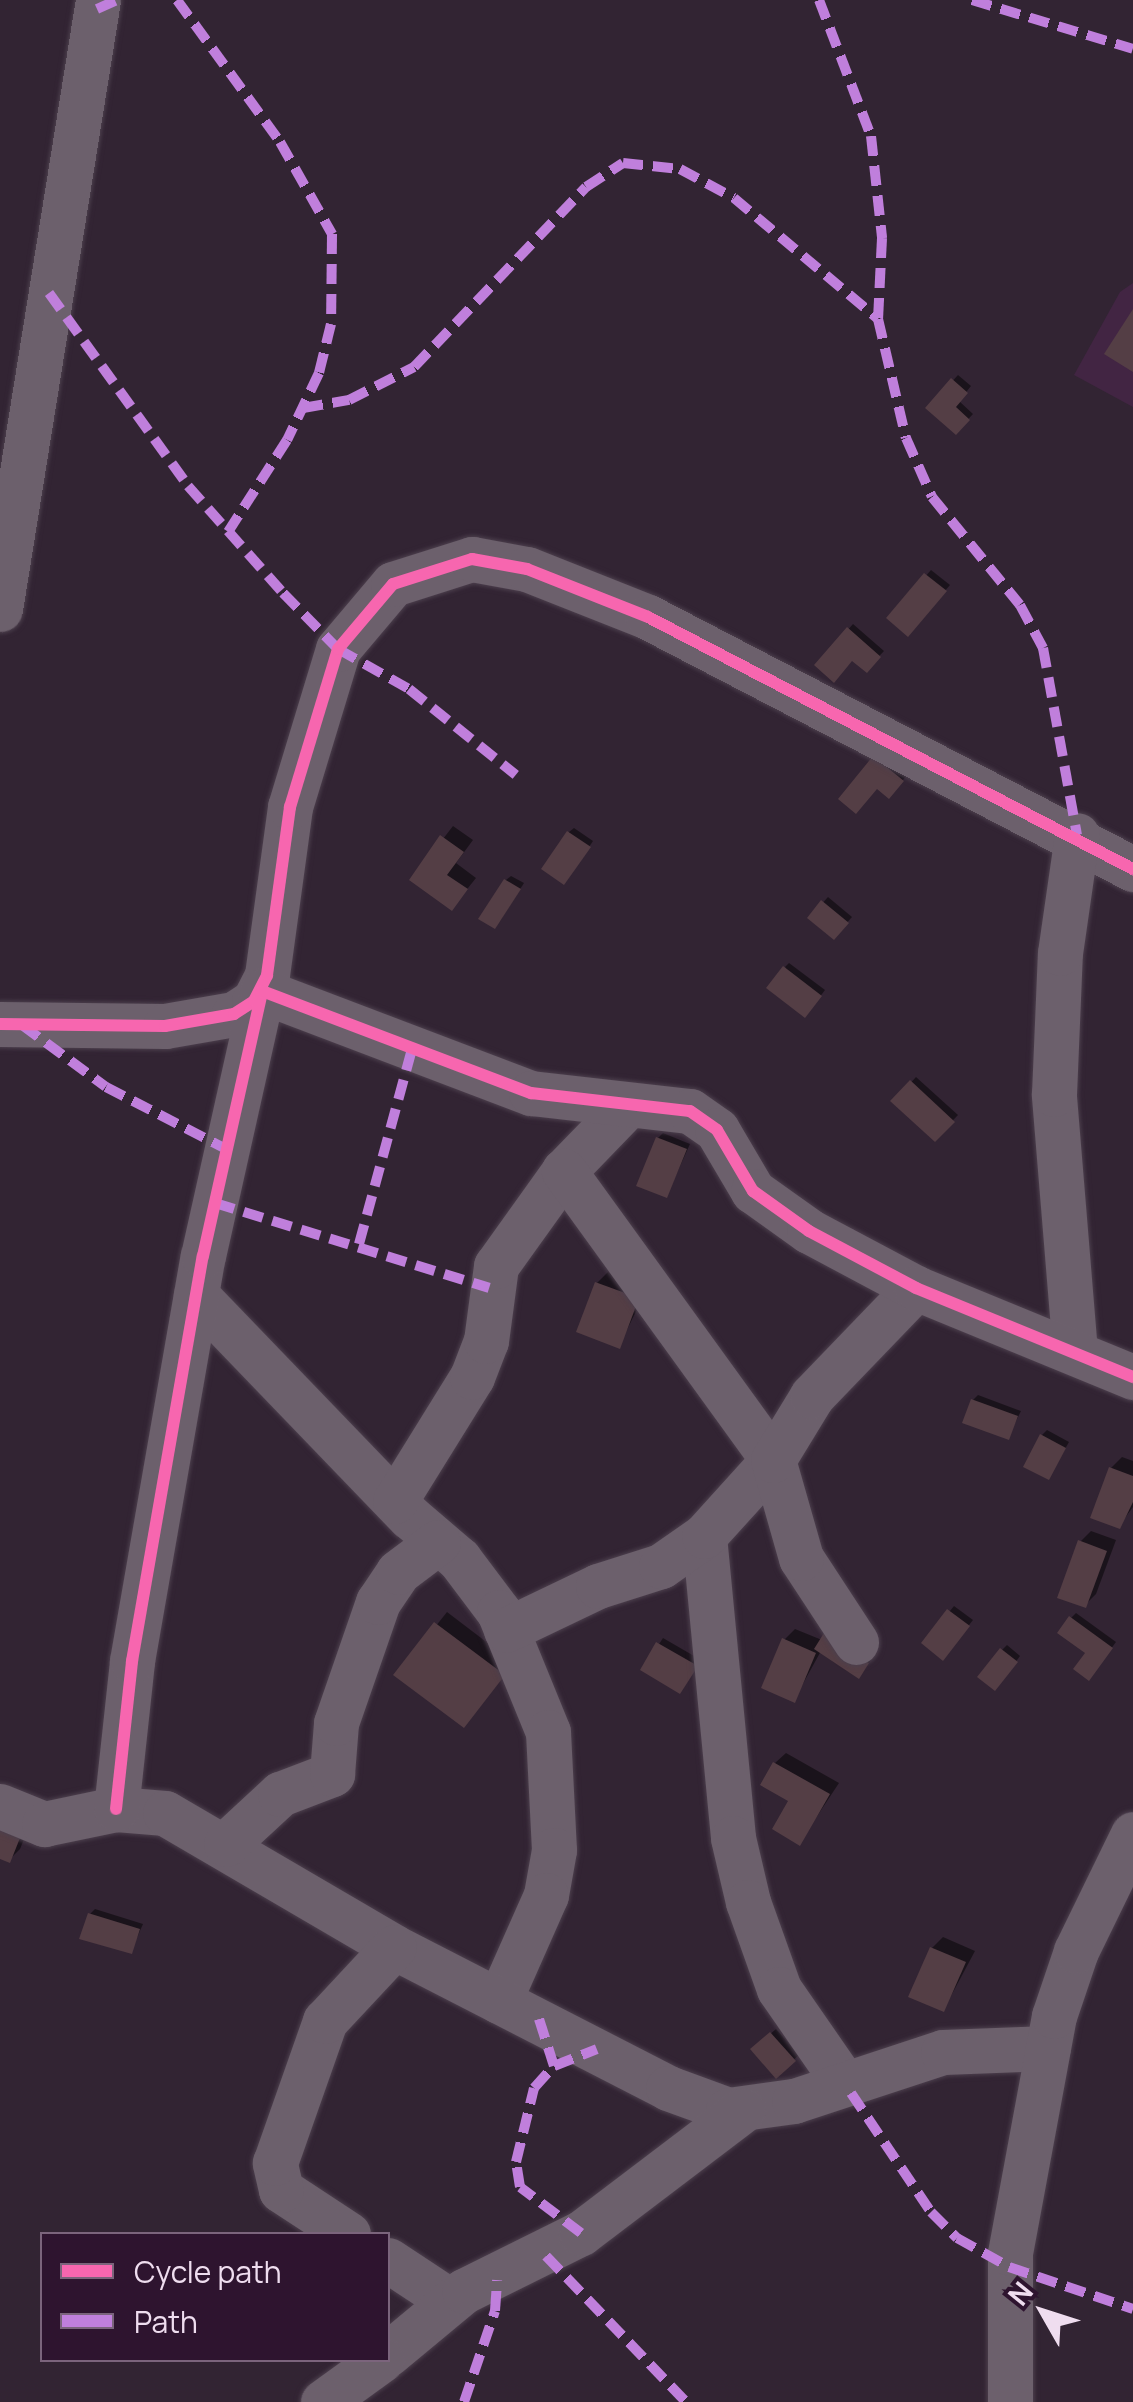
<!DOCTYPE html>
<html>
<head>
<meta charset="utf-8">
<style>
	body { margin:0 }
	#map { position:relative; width:1133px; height:2402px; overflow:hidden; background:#322433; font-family:Manrope,sans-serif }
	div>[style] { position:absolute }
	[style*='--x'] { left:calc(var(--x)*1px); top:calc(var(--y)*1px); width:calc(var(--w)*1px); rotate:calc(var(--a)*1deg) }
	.built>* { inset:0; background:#422543 }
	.shadow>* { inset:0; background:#0007 }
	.building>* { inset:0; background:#543e45 }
	.roads { filter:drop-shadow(0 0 2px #4c3f4d) drop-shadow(0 0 2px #4c3f4d) }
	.street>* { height:45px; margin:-22.5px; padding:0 22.5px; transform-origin:22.5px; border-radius:22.5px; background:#6c606c }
	.quiet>* { height:10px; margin-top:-5px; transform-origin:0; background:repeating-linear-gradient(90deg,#c07fdc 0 20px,transparent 0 30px) }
	.cycleway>* { height:12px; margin:-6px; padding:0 6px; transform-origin:6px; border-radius:6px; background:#f766af }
	span { translate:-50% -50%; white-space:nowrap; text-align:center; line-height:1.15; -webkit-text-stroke:9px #2e142f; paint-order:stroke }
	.legend { position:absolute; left:40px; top:2232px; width:350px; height:130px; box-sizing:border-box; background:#2e142f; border:2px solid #7b647c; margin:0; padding:12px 18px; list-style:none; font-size:30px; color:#efddef }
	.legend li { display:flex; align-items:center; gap:20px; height:50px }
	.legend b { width:50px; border:2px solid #7b647c }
	.north { position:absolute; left:993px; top:2262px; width:100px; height:100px; -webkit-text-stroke:8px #2e142f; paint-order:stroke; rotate:309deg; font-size:28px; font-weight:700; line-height:40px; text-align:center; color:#efddef }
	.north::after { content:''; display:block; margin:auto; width:35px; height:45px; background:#efddef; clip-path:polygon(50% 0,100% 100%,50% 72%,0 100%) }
</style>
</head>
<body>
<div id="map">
	<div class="built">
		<i style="clip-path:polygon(1133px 283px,1133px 407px,1074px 375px,1120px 292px)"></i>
	</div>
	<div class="shadow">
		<i style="clip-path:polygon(958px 375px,971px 386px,959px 401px,973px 414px,956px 432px,928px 408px)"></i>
		<i style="clip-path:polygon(931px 570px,950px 585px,908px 634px,889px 618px)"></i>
		<i style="clip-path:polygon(853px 624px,884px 651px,866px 670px,853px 658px,817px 665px)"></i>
		<i style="clip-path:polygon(875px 758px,907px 775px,894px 791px)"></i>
		<i style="clip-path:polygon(453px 826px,473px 840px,456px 863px,476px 878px,452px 908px,412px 879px)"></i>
		<i style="clip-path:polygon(574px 828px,593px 841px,569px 877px,569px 832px)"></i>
		<i style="clip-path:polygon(511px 876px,524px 883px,500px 921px,506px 880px)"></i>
		<i style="clip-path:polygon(828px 897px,852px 917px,834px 937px,810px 917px)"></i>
		<i style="clip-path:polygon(789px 963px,825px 990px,810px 1010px,785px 967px)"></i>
		<i style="clip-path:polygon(916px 1077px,958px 1115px,935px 1139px,894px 1101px)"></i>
		<i style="clip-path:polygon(663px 1133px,690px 1144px,667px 1195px,658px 1138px)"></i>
		<i style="clip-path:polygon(608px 1272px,648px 1287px,619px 1346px,597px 1283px)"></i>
		<i style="clip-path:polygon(978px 1395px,1021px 1411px,1008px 1437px,973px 1400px)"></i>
		<i style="clip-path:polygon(1047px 1430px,1069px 1442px,1049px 1477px,1042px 1435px)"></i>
		<i style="clip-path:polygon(1122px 1457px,1133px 1461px,1133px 1507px,1119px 1526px,1111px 1468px)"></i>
		<i style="clip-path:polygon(1091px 1531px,1116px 1540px,1096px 1594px,1085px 1605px,1080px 1542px)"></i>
		<i style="clip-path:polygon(954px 1606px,973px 1620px,947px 1653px,924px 1643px)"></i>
		<i style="clip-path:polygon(447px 1612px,514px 1663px,464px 1725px,397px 1675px)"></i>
		<i style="clip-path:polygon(1076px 1613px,1116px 1642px,1093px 1673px,1071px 1618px)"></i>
		<i style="clip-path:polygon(795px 1629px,822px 1640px,831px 1630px,872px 1658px,863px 1671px,821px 1651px,794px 1700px,784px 1640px)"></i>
		<i style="clip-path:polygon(663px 1638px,701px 1660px,680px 1691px,643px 1669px)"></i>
		<i style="clip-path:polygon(1007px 1645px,1020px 1656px,1000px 1683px,1002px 1650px)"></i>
		<i style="clip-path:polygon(786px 1753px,839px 1783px,800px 1842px,792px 1800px,775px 1763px)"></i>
		<i style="clip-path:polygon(31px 1822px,20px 1849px,9px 1860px,0 1856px)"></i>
		<i style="clip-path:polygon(95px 1909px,143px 1924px,131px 1951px,90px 1914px)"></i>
		<i style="clip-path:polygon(943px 1937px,975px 1951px,944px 2009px,932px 1948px)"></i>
		<i style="clip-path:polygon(776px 2029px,799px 2055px,776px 2075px,753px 2049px)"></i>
	</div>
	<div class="building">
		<i style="clip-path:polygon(1133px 309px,1133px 372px,1104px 354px)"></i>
		<i style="clip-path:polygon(951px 378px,968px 393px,956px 407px,970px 420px,956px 435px,925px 408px)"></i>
		<i style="clip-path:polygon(924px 573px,947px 591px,908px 637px,886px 618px)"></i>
		<i style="clip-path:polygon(847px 627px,881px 657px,867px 673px,852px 661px,834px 683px,814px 665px)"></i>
		<i style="clip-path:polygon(873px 756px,904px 781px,889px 799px,877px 789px,856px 814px,838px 799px)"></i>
		<i style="clip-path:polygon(567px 831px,591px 847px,564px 885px,541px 869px)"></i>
		<i style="clip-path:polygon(440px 835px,464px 852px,447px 875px,468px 889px,452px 911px,409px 880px)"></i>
		<i style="clip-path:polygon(504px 879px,521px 889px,495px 929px,478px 919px)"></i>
		<i style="clip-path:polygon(821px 900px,849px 923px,834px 940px,807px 918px)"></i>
		<i style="clip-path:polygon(783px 966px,822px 996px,805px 1018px,766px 988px)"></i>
		<i style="clip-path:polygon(910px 1080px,955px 1122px,935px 1142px,890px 1101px)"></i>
		<i style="clip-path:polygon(656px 1137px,687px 1149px,667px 1198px,636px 1186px)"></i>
		<i style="clip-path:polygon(595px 1282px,639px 1298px,620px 1349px,576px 1332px)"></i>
		<i style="clip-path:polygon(971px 1399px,1018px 1416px,1009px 1440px,962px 1423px)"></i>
		<i style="clip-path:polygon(1040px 1434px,1066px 1448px,1049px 1480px,1023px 1467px)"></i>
		<i style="clip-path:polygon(1109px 1467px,1133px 1476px,1133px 1502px,1120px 1529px,1090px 1518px)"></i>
		<i style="clip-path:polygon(1078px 1540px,1107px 1551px,1086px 1608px,1057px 1598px)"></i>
		<i style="clip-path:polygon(947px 1609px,970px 1626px,943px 1661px,921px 1643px)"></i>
		<i style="clip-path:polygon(1069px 1616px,1113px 1648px,1089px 1681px,1073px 1669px,1085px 1653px,1057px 1633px)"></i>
		<i style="clip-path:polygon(434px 1622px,505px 1675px,464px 1728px,393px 1675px)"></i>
		<i style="clip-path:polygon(824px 1633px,869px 1663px,859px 1679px,814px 1649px)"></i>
		<i style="clip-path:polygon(782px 1638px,816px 1653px,795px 1703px,761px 1688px)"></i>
		<i style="clip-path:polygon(656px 1642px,698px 1666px,680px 1694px,640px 1670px)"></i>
		<i style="clip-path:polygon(1000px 1648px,1018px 1662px,995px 1691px,977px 1677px)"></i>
		<i style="clip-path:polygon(773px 1762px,830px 1794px,800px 1846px,772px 1829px,788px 1801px,760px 1785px)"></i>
		<i style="clip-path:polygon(0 1824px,22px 1833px,10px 1863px,0 1859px)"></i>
		<i style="clip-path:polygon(88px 1913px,140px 1929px,132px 1954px,79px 1939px)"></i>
		<i style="clip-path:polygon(930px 1947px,966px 1962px,944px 2012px,908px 1997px)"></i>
		<i style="clip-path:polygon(770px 2032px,796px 2061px,776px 2079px,750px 2049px)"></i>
	</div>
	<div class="roads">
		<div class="street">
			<i style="--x:0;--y:609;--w:617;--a:-80.86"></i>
			<i style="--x:0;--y:1024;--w:165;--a:0.7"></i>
			<i style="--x:165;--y:1026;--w:70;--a:-9.9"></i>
			<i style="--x:234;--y:1014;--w:24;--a:-33"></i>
			<i style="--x:254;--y:1001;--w:29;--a:-63"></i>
			<i style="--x:267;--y:975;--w:170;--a:-82.2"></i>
			<i style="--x:290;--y:807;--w:165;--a:-73.1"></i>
			<i style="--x:338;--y:649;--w:85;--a:-49.8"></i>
			<i style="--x:393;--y:584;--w:83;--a:-17.6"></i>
			<i style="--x:472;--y:559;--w:56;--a:10.3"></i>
			<i style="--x:527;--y:569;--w:130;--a:21.6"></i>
			<i style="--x:648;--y:617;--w:547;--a:27.46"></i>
			<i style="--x:196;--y:1295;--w:308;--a:46.1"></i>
			<i style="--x:410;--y:1517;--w:65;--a:40.6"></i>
			<i style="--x:459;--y:1559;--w:66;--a:53"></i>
			<i style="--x:499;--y:1612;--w:130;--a:67.8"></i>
			<i style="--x:548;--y:1732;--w:118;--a:87.1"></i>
			<i style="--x:554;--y:1850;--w:46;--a:100.1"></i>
			<i style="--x:546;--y:1895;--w:116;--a:113.9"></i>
			<i style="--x:1075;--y:1352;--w:259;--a:-94.7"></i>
			<i style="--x:1054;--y:1094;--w:141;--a:-87.6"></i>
			<i style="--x:1060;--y:953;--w:119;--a:-81.8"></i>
			<i style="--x:395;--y:1501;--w:146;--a:-58.2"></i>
			<i style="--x:472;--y:1377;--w:39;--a:-69"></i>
			<i style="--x:486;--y:1341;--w:76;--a:-82.4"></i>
			<i style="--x:496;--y:1266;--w:117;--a:-54.4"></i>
			<i style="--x:564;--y:1171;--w:92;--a:-45.9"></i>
			<i style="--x:704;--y:1536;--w:303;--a:84.5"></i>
			<i style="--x:733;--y:1838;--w:66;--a:76.8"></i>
			<i style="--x:748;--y:1902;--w:92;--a:70.4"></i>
			<i style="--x:779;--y:1989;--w:114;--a:55.3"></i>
			<i style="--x:506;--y:1630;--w:102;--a:-25.6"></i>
			<i style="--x:598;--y:1586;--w:66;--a:-17.6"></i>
			<i style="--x:661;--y:1566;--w:52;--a:-34.9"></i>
			<i style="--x:704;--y:1536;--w:103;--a:-47.8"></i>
			<i style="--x:773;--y:1460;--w:357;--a:-125.9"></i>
			<i style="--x:856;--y:1642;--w:100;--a:-123.2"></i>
			<i style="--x:801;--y:1558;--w:102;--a:-105.9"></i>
			<i style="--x:773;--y:1460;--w:75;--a:-58.6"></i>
			<i style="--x:812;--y:1396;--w:150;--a:-46.1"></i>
			<i style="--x:0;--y:1806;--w:48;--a:22.2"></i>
			<i style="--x:44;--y:1824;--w:74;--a:-11.8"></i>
			<i style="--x:116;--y:1809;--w:49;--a:4.7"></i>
			<i style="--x:165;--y:1813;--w:265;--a:30.3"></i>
			<i style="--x:394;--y:1947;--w:308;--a:27.2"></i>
			<i style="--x:668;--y:2088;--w:64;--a:20.1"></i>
			<i style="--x:728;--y:2110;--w:67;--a:-7.8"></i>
			<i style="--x:794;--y:2101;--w:157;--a:-18.2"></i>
			<i style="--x:943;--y:2052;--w:105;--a:-2.2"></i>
			<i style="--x:116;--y:1809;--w:149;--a:-83.8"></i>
			<i style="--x:132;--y:1661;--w:411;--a:-80.1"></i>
			<i style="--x:203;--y:1256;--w:271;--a:-77.4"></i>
			<i style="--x:262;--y:991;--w:288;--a:20.8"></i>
			<i style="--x:531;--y:1093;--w:160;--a:6.5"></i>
			<i style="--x:690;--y:1111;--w:33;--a:35"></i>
			<i style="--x:717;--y:1130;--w:71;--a:59.5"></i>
			<i style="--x:753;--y:1191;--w:69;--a:35.5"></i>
			<i style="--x:809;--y:1231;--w:121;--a:28"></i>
			<i style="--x:916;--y:1288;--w:235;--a:22.3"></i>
			<i style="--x:226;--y:1844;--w:74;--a:-42.8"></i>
			<i style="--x:280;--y:1794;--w:56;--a:-21"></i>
			<i style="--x:332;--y:1774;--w:51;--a:-85.5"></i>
			<i style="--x:336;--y:1723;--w:128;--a:-70.9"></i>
			<i style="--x:378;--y:1602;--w:36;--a:-56"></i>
			<i style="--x:398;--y:1572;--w:50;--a:-36.9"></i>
			<i style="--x:348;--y:2234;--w:80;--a:-146.7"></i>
			<i style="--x:281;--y:2190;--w:28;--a:-103"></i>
			<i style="--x:275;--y:2163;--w:151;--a:-70.6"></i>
			<i style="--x:325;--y:2021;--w:101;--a:-47"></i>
			<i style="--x:388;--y:2260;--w:74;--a:33.5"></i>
			<i style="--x:388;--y:2354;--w:99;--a:-39.7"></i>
			<i style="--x:464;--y:2291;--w:131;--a:-26.4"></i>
			<i style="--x:581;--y:2233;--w:203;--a:-37.2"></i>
			<i style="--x:323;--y:2402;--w:72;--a:-35.9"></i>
			<i style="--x:1010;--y:2402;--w:149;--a:-90"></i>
			<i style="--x:1010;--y:2253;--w:241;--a:-79.5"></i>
			<i style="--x:1054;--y:2016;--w:69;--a:-71.3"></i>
			<i style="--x:1076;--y:1951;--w:130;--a:-64"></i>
		</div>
	</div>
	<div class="quiet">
		<i style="--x:177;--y:0;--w:175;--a:54"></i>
		<i style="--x:280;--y:142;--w:106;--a:60.5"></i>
		<i style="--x:332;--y:234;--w:90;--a:90.6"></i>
		<i style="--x:331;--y:324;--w:50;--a:103.8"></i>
		<i style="--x:319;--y:373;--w:74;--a:115.5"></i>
		<i style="--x:287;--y:440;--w:109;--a:122.7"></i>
		<i style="--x:819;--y:0;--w:146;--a:69.1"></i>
		<i style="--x:871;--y:136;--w:103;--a:83.8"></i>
		<i style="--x:882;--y:238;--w:81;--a:92.8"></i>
		<i style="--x:878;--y:319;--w:122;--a:76.8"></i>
		<i style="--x:906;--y:438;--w:64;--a:66.2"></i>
		<i style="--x:932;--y:497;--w:139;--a:50.8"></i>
		<i style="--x:1020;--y:605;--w:49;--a:61.9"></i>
		<i style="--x:1043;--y:648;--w:190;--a:79.7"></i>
		<i style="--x:972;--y:0;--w:168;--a:16.9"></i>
		<i style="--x:97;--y:9;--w:22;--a:-24"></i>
		<i style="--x:49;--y:293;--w:238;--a:54.2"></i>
		<i style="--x:188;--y:486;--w:143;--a:48.4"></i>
		<i style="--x:283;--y:593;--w:78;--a:45.5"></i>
		<i style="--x:338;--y:649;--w:81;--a:29.4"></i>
		<i style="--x:409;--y:689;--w:137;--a:38.8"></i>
		<i style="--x:303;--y:408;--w:47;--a:-9.9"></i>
		<i style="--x:349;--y:400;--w:73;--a:-26.9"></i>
		<i style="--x:414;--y:367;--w:249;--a:-46.3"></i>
		<i style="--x:586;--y:187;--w:44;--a:-33"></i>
		<i style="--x:623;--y:163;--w:57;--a:6"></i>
		<i style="--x:680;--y:169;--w:61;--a:28.2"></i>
		<i style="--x:734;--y:198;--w:188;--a:40"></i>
		<i style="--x:22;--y:1025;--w:104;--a:36.4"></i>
		<i style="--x:106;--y:1087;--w:137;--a:27.3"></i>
		<i style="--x:215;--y:1203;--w:287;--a:17.2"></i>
		<i style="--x:359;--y:1244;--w:202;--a:-74.8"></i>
		<i style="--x:539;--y:2019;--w:49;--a:72.3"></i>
		<i style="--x:851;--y:2093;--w:143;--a:56.1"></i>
		<i style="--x:931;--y:2212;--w:37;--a:45"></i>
		<i style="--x:957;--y:2238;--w:60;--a:29.1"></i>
		<i style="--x:1009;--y:2267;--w:131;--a:18.7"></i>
		<i style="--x:581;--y:2233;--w:76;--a:-143"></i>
		<i style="--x:520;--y:2187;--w:25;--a:-99"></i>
		<i style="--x:516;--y:2162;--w:76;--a:-76.3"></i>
		<i style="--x:534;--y:2088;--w:30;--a:-48"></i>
		<i style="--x:554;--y:2066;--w:46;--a:-21.6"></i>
		<i style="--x:546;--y:2256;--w:202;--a:46.2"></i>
		<i style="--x:464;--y:2402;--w:96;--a:-71.2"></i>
		<i style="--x:495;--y:2311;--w:31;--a:-86"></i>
	</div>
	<div class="cycleway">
		<i style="--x:0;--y:1024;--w:165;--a:0.7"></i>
		<i style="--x:165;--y:1026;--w:70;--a:-9.9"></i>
		<i style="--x:234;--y:1014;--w:24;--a:-33"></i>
		<i style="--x:254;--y:1001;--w:29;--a:-63"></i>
		<i style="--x:267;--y:975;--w:170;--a:-82.2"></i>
		<i style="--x:290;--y:807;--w:165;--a:-73.1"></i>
		<i style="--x:338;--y:649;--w:85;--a:-49.8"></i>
		<i style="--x:393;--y:584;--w:83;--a:-17.6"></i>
		<i style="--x:472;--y:559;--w:56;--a:10.3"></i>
		<i style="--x:527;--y:569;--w:130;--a:21.6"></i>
		<i style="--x:648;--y:617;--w:547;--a:27.46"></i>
		<i style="--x:116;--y:1809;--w:149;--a:-83.8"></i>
		<i style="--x:132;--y:1661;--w:411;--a:-80.1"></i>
		<i style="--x:203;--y:1256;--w:271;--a:-77.4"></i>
		<i style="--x:262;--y:991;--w:288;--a:20.8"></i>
		<i style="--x:531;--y:1093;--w:160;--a:6.5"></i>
		<i style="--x:690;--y:1111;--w:33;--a:35"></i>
		<i style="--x:717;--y:1130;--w:71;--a:59.5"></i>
		<i style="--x:753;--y:1191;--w:69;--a:35.5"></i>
		<i style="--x:809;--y:1231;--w:121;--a:28"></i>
		<i style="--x:916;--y:1288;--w:235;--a:22.3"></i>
	</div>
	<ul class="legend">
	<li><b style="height:12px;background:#f766af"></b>Cycle path</li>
	<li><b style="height:12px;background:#c07fdc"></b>Path</li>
	</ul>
	<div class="north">N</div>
</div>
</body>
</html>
